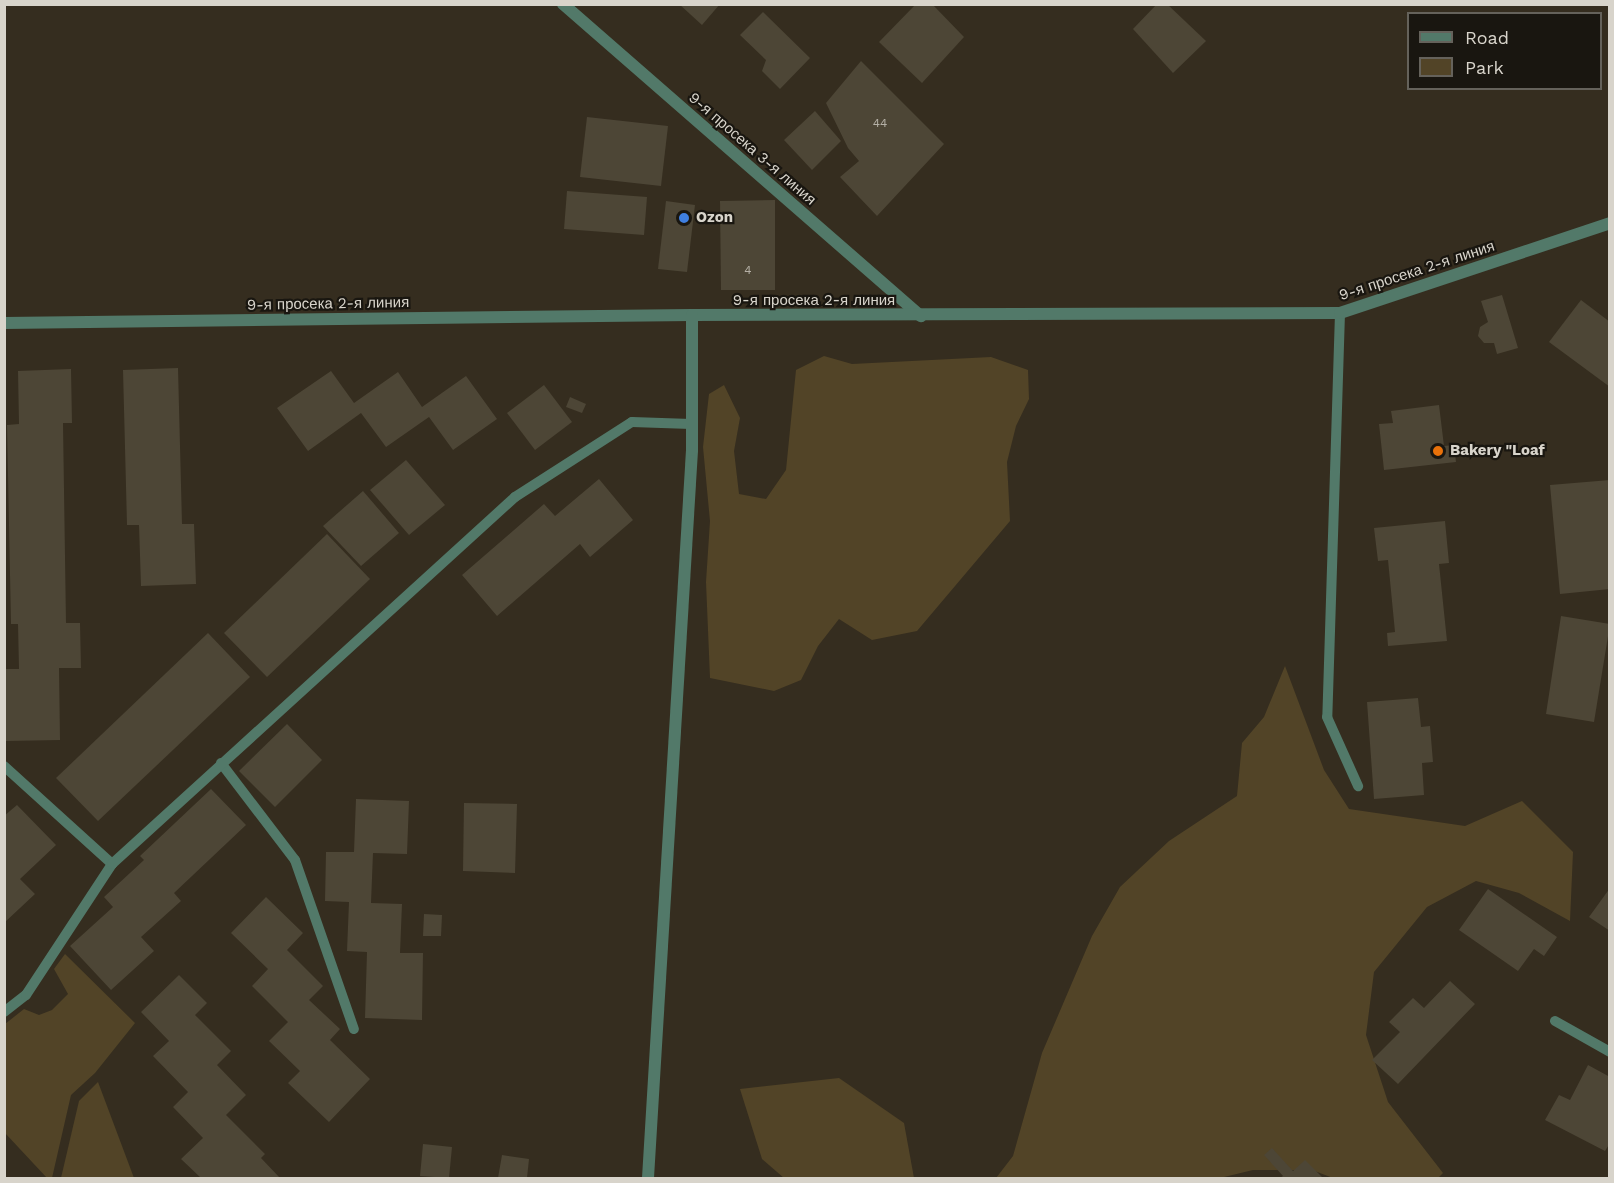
<!DOCTYPE html>
<html>
<head>
<meta charset="utf-8">
<style>
	body { margin:0 }
	#map { position:relative; width:1614px; height:1183px; overflow:hidden; background:#352d1f; font-family:"Work Sans",sans-serif }
	div>[style] { position:absolute }
	[style*='--x'] { left:calc(var(--x)*1px); top:calc(var(--y)*1px); width:calc(var(--w)*1px); rotate:calc(var(--a)*1deg) }
	.green>* { inset:0; background:#524427 }
	.building>* { inset:0; background:#4d4636 }
	.lane>* { height:10px; margin:-5px; padding:0 5px; transform-origin:5px; border-radius:5px; background:#527969 }
	.street>* { height:12px; margin:-6px; padding:0 6px; transform-origin:6px; border-radius:6px; background:#527969 }
	.dots>* { width:16px; height:16px; translate:-50% -50%; box-sizing:border-box; border:3px solid #191610; border-radius:50% }
	span { translate:-50% -50%; white-space:nowrap; text-align:center; line-height:1.15; -webkit-text-stroke:4.5px #191610; paint-order:stroke }
	.number-label { font-size:12px; color:#b5b0a6 }
	.number-label span { -webkit-text-stroke-width:0 }
	.street-label { font-size:15px; color:#d8d4cb }
	.poi-label { font-size:15px; color:#d8d4cb; font-weight:700 }
	.left { translate:0 -50%; text-align:left }
	.frame { position:absolute; inset:0; border:6px solid #d8d4cb; pointer-events:none }
	.legend { position:absolute; left:1407px; top:12px; width:195px; height:78px; box-sizing:border-box; background:#191610; border:2px solid #65625b; margin:0; padding:8px 10px; list-style:none; font-size:18px; color:#d8d4cb }
	.legend li { display:flex; align-items:center; gap:12px; height:30px }
	.legend b { width:30px; border:2px solid #65625b }
</style>
</head>
<body>
<div id="map">
	<div class="green">
		<i style="clip-path:polygon(824px 356px,852px 364px,991px 357px,1028px 370px,1029px 399px,1016px 426px,1007px 462px,1010px 521px,917px 631px,872px 640px,839px 619px,818px 646px,801px 680px,774px 691px,710px 678px,706px 582px,710px 521px,703px 447px,709px 394px,724px 385px,740px 418px,734px 451px,739px 494px,766px 499px,786px 470px,796px 370px)"></i>
		<i style="clip-path:polygon(1285px 666px,1324px 770px,1349px 809px,1465px 826px,1522px 801px,1573px 852px,1570px 921px,1519px 893px,1476px 881px,1427px 907px,1374px 972px,1366px 1035px,1388px 1102px,1443px 1173px,1438px 1178px,1333px 1178px,1312px 1170px,1253px 1170px,1220px 1178px,996px 1178px,1013px 1156px,1042px 1053px,1092px 936px,1120px 887px,1169px 841px,1237px 796px,1242px 743px,1264px 717px)"></i>
		<i style="clip-path:polygon(65px 954px,135px 1023px,95px 1073px,71px 1095px,52px 1178px,47px 1178px,5px 1133px,5px 1024px,24px 1009px,39px 1015px,52px 1010px,68px 994px,54px 969px)"></i>
		<i style="clip-path:polygon(839px 1078px,904px 1123px,914px 1178px,784px 1178px,762px 1159px,740px 1089px)"></i>
		<i style="clip-path:polygon(98px 1082px,134px 1178px,61px 1178px,79px 1101px)"></i>
	</div>
	<div class="building">
		<i style="clip-path:polygon(679px 4px,720px 4px,702px 25px)"></i>
		<i style="clip-path:polygon(916px 4px,932px 4px,964px 37px,922px 83px,879px 42px)"></i>
		<i style="clip-path:polygon(1157px 4px,1167px 4px,1206px 41px,1173px 73px,1133px 29px)"></i>
		<i style="clip-path:polygon(763px 12px,810px 58px,780px 89px,762px 71px,766px 60px,740px 35px)"></i>
		<i style="clip-path:polygon(861px 61px,944px 144px,877px 216px,840px 177px,859px 161px,848px 148px,826px 103px)"></i>
		<i style="clip-path:polygon(815px 111px,841px 141px,812px 170px,784px 140px)"></i>
		<i style="clip-path:polygon(587px 117px,668px 126px,661px 186px,580px 177px)"></i>
		<i style="clip-path:polygon(567px 191px,647px 197px,644px 235px,564px 229px)"></i>
		<i style="clip-path:polygon(775px 200px,775px 290px,721px 290px,720px 201px)"></i>
		<i style="clip-path:polygon(666px 201px,695px 205px,687px 272px,658px 269px)"></i>
		<i style="clip-path:polygon(1502px 295px,1518px 348px,1497px 354px,1494px 343px,1484px 343px,1478px 336px,1480px 327px,1488px 322px,1481px 301px)"></i>
		<i style="clip-path:polygon(1581px 300px,1610px 322px,1610px 387px,1549px 342px)"></i>
		<i style="clip-path:polygon(178px 368px,182px 524px,194px 524px,196px 584px,141px 586px,139px 525px,127px 525px,123px 370px)"></i>
		<i style="clip-path:polygon(71px 369px,72px 423px,63px 423px,66px 623px,80px 623px,81px 668px,59px 668px,60px 740px,5px 741px,5px 669px,19px 669px,18px 624px,11px 624px,7px 425px,19px 424px,18px 371px)"></i>
		<i style="clip-path:polygon(331px 371px,354px 403px,398px 372px,422px 407px,466px 376px,497px 419px,453px 450px,429px 417px,386px 447px,361px 413px,308px 451px,277px 408px)"></i>
		<i style="clip-path:polygon(544px 385px,572px 422px,535px 450px,507px 413px)"></i>
		<i style="clip-path:polygon(570px 397px,586px 404px,582px 413px,566px 407px)"></i>
		<i style="clip-path:polygon(1439px 405px,1444px 446px,1454px 445px,1456px 462px,1384px 470px,1379px 424px,1393px 423px,1391px 411px)"></i>
		<i style="clip-path:polygon(406px 460px,445px 505px,409px 535px,370px 490px)"></i>
		<i style="clip-path:polygon(599px 479px,633px 520px,590px 557px,580px 544px,497px 616px,462px 575px,544px 504px,555px 516px)"></i>
		<i style="clip-path:polygon(1610px 480px,1610px 589px,1560px 594px,1550px 485px)"></i>
		<i style="clip-path:polygon(363px 491px,399px 533px,361px 566px,323px 526px)"></i>
		<i style="clip-path:polygon(1445px 521px,1449px 563px,1439px 564px,1447px 641px,1388px 646px,1387px 633px,1395px 632px,1388px 560px,1378px 561px,1374px 528px)"></i>
		<i style="clip-path:polygon(327px 534px,370px 579px,267px 677px,224px 633px)"></i>
		<i style="clip-path:polygon(1561px 616px,1610px 624px,1594px 722px,1546px 714px)"></i>
		<i style="clip-path:polygon(208px 633px,250px 677px,98px 821px,56px 778px)"></i>
		<i style="clip-path:polygon(1418px 698px,1421px 727px,1430px 726px,1433px 762px,1422px 763px,1424px 795px,1374px 799px,1367px 702px)"></i>
		<i style="clip-path:polygon(287px 724px,322px 760px,275px 807px,239px 771px)"></i>
		<i style="clip-path:polygon(211px 789px,246px 825px,174px 893px,181px 901px,141px 937px,154px 951px,111px 990px,70px 946px,113px 907px,104px 897px,144px 860px,140px 856px)"></i>
		<i style="clip-path:polygon(356px 799px,409px 801px,407px 854px,373px 853px,371px 903px,402px 904px,400px 953px,423px 953px,422px 1020px,365px 1018px,367px 952px,347px 951px,349px 902px,325px 901px,326px 852px,354px 852px)"></i>
		<i style="clip-path:polygon(464px 803px,517px 804px,515px 873px,463px 871px)"></i>
		<i style="clip-path:polygon(17px 805px,56px 845px,20px 879px,35px 894px,4px 923px,4px 816px)"></i>
		<i style="clip-path:polygon(1610px 888px,1610px 931px,1589px 917px)"></i>
		<i style="clip-path:polygon(1488px 889px,1557px 937px,1544px 956px,1534px 949px,1518px 971px,1459px 930px)"></i>
		<i style="clip-path:polygon(266px 897px,303px 933px,287px 950px,323px 986px,309px 1000px,340px 1029px,330px 1040px,370px 1079px,329px 1122px,288px 1083px,300px 1071px,269px 1041px,288px 1022px,252px 986px,268px 969px,231px 933px)"></i>
		<i style="clip-path:polygon(424px 914px,442px 915px,441px 936px,423px 936px)"></i>
		<i style="clip-path:polygon(179px 975px,207px 1003px,195px 1015px,231px 1051px,217px 1065px,246px 1095px,226px 1115px,265px 1154px,261px 1158px,280px 1178px,201px 1178px,181px 1159px,203px 1138px,173px 1107px,188px 1092px,153px 1056px,169px 1041px,141px 1012px)"></i>
		<i style="clip-path:polygon(1450px 981px,1475px 1004px,1398px 1084px,1372px 1060px,1400px 1032px,1389px 1022px,1413px 998px,1424px 1008px)"></i>
		<i style="clip-path:polygon(1588px 1065px,1610px 1077px,1610px 1143px,1605px 1151px,1545px 1120px,1559px 1095px,1570px 1100px)"></i>
		<i style="clip-path:polygon(423px 1144px,452px 1147px,449px 1178px,420px 1176px)"></i>
		<i style="clip-path:polygon(1272px 1148px,1293px 1171px,1305px 1160px,1323px 1178px,1280px 1178px,1283px 1176px,1264px 1155px)"></i>
		<i style="clip-path:polygon(502px 1155px,529px 1159px,527px 1178px,498px 1178px)"></i>
	</div>
	<div class="lane">
		<i style="--x:1340;--y:313;--w:404;--a:91.8"></i>
		<i style="--x:1327;--y:717;--w:76;--a:65.8"></i>
		<i style="--x:221;--y:763;--w:122;--a:52.7"></i>
		<i style="--x:295;--y:860;--w:179;--a:70.8"></i>
		<i style="--x:4;--y:766;--w:146;--a:42.2"></i>
		<i style="--x:4;--y:1012;--w:28;--a:-38"></i>
		<i style="--x:26;--y:995;--w:157;--a:-56.7"></i>
		<i style="--x:112;--y:864;--w:545;--a:-42.32"></i>
		<i style="--x:515;--y:497;--w:139;--a:-32.7"></i>
		<i style="--x:632;--y:422;--w:59;--a:1.9"></i>
		<i style="--x:1555;--y:1021;--w:63;--a:29.4"></i>
	</div>
	<div class="street">
		<i style="--x:563;--y:4;--w:475;--a:41.1"></i>
		<i style="--x:4;--y:323;--w:688;--a:-0.67"></i>
		<i style="--x:692;--y:315;--w:648;--a:-0.18"></i>
		<i style="--x:1340;--y:313;--w:285;--a:-18.4"></i>
		<i style="--x:648;--y:1178;--w:729;--a:-86.54"></i>
		<i style="--x:692;--y:450;--w:135;--a:-90"></i>
	</div>
	<div class="dots">
		<i style="left:684px;top:218px;background:#3f7fe0"></i>
		<i style="left:1438px;top:451px;background:#e8710a"></i>
	</div>
	<div class="number-label">
		<span style="left:880px;top:124px">44</span>
		<span style="left:748px;top:271px">4</span>
	</div>
	<div class="street-label">
		<span style="left:752px;top:149px;rotate:41deg">9-я просека 3-я линия</span>
		<span style="left:1417px;top:271px;rotate:-18deg">9-я просека 2-я линия</span>
		<span style="left:814px;top:301px">9-я просека 2-я линия</span>
		<span style="left:328px;top:304px;rotate:-1deg">9-я просека 2-я линия</span>
	</div>
	<div class="poi-label">
		<span class="left" style="left:696px;top:218px">Ozon</span>
		<span class="left" style="left:1450px;top:451px">Bakery "Loaf</span>
	</div>
	<div class="frame"></div>
	<ul class="legend">
	<li><b style="height:8px;background:#527969"></b>Road</li>
	<li><b style="height:16px;background:#524427"></b>Park</li>
	</ul>
</div>
</body>
</html>
